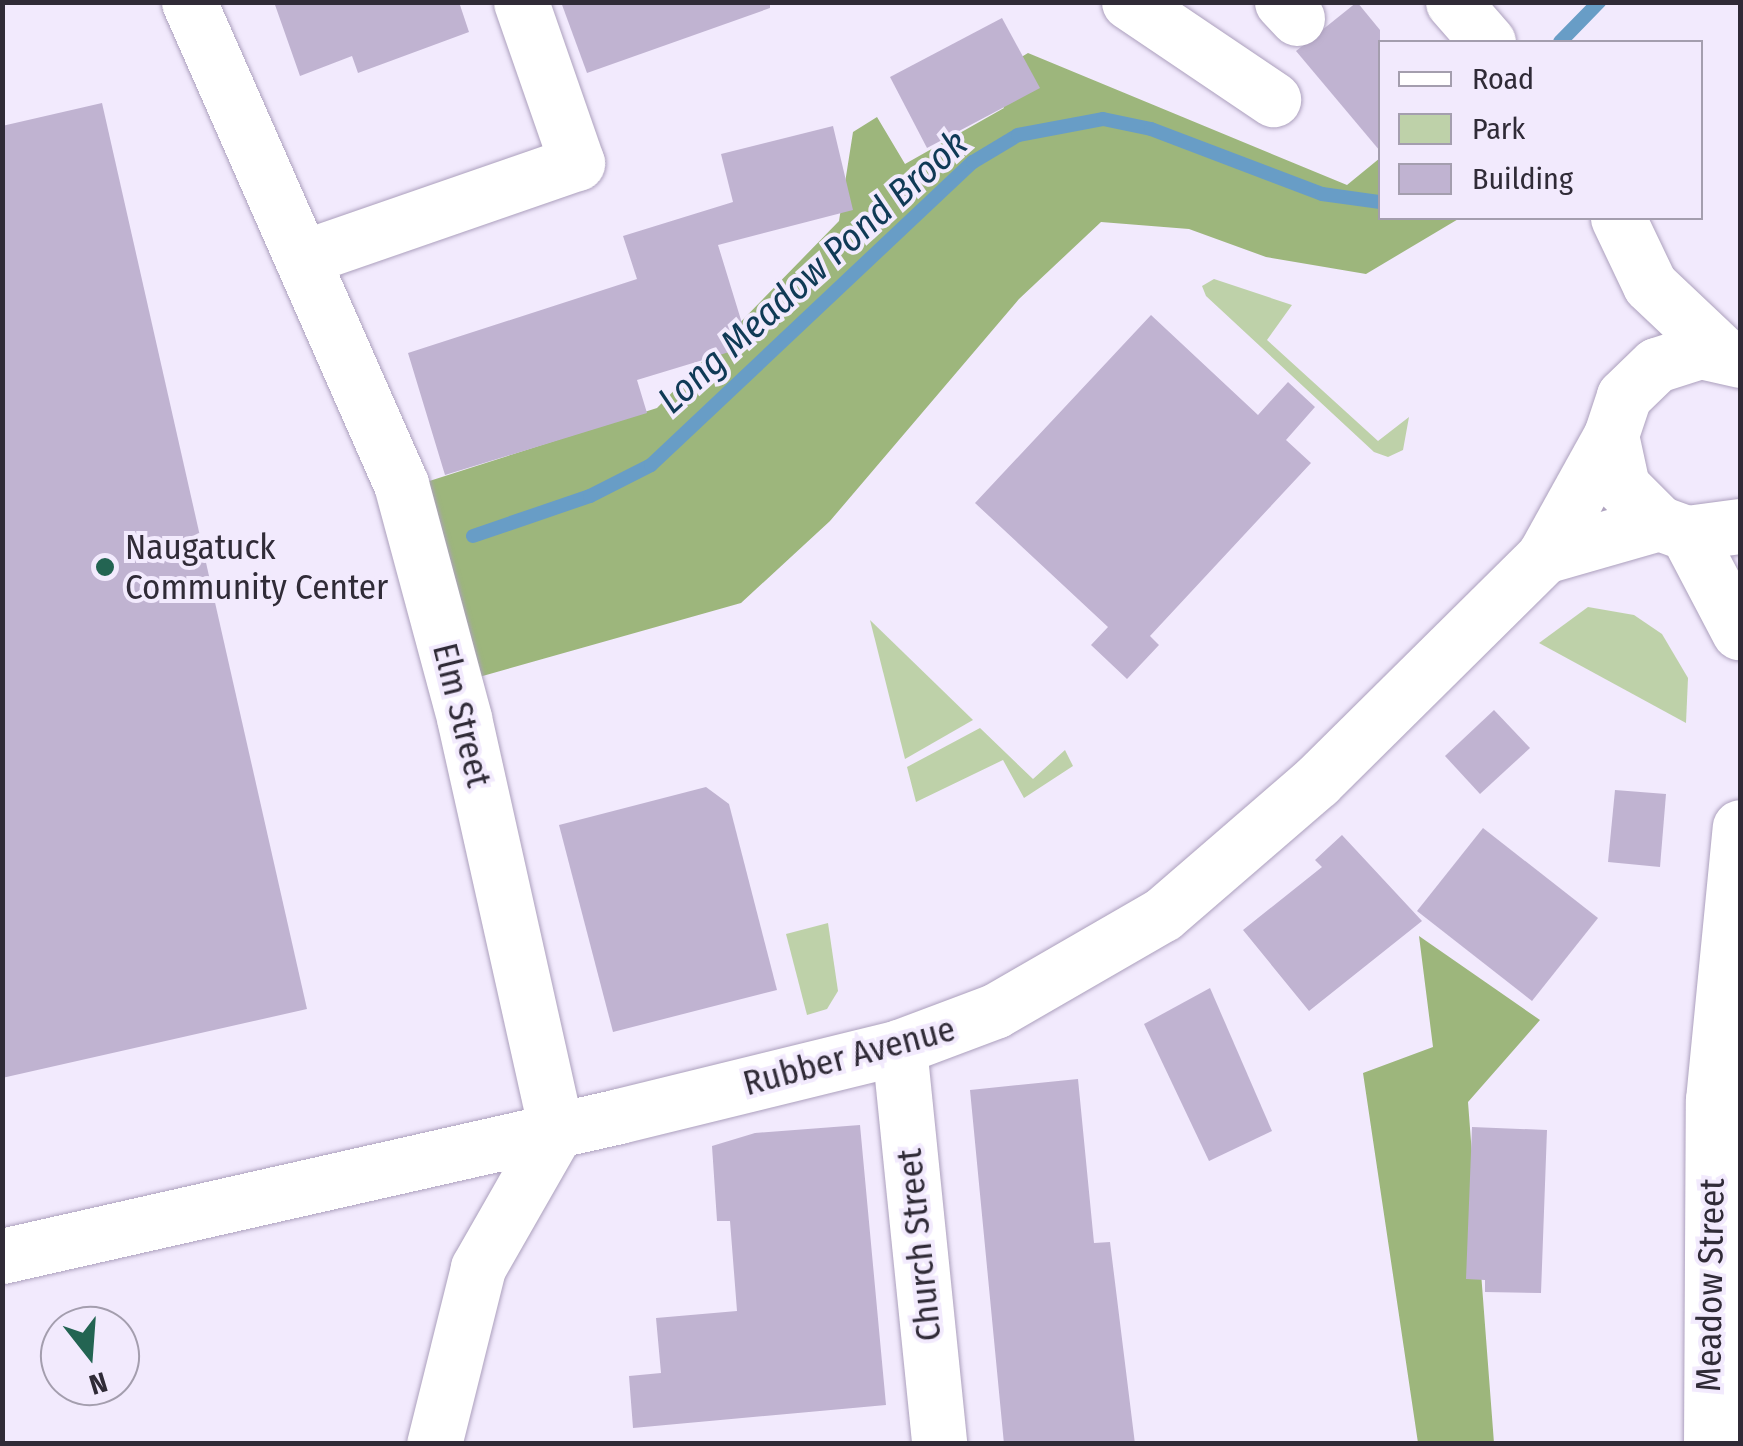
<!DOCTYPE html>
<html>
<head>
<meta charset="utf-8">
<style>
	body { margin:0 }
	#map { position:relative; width:1743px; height:1446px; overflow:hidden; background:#f2eafd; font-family:"Fira Sans Condensed",sans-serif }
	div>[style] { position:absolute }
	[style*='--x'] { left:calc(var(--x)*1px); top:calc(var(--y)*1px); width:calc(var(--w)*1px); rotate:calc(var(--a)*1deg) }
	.green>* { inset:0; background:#bed1a9 }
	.forest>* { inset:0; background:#9db67c }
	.stream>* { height:14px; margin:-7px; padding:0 7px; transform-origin:7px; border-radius:7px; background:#689dc6 }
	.building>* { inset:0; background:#c0b3d1 }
	.roads { filter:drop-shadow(0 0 2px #aca0bd) drop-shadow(0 0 2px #aca0bd) }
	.minor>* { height:55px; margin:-27.5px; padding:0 27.5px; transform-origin:27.5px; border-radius:27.5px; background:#fff }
	.major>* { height:55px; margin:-27.5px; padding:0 27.5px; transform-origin:27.5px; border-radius:27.5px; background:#fff }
	.dots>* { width:28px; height:28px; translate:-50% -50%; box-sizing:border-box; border:5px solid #f2eafd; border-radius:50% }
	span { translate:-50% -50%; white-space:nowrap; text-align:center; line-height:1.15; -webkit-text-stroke:8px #f2eafd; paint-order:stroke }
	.poi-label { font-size:35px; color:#302b37 }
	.left { translate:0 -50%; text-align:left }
	.street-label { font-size:35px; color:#302b37 }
	.water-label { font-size:38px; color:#103a56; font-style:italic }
	.frame { position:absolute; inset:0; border:5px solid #302b37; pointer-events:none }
	.legend { position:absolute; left:1378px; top:40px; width:325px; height:180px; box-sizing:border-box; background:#f2eafd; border:2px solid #a49eae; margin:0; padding:12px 18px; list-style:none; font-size:30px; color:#302b37 }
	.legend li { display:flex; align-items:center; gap:20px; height:50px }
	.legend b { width:50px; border:2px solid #a49eae }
	.north { position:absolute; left:40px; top:1306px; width:100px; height:100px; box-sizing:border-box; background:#f2eafd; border:2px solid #a49eae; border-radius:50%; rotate:163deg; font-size:28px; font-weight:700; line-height:40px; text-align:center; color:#302b37 }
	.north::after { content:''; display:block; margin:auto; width:35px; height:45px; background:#236452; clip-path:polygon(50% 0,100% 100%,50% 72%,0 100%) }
</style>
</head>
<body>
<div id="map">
	<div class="green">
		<i style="clip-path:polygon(1214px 279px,1292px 305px,1267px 340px,1378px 441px,1409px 417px,1403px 450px,1388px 457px,1374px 452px,1206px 296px,1202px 286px)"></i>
		<i style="clip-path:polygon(1588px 607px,1634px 615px,1662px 634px,1688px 678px,1686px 723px,1539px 643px)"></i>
		<i style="clip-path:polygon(870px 620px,973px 720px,905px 759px)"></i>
		<i style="clip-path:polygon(980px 728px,1033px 779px,1065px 750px,1073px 766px,1024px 798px,1003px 760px,916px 802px,907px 767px)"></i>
		<i style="clip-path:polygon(828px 923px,838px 991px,827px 1009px,807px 1015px,786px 934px)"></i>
	</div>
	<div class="forest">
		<i style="clip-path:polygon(1028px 53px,1347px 185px,1380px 158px,1380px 218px,1460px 218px,1366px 274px,1266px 257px,1189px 229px,1101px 222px,1019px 299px,830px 521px,741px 603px,472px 679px,420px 484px,657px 408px,839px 221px,853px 132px,877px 117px,905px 164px,1004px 108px,988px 77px)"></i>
		<i style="clip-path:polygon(1419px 936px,1540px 1020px,1468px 1102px,1494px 1443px,1418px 1443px,1363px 1073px,1433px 1047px)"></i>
	</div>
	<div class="stream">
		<i style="--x:1560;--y:42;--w:56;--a:-45.7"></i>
		<i style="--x:473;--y:536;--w:124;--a:-18.9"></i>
		<i style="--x:590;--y:496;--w:68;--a:-26.9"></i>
		<i style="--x:651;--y:465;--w:442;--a:-43.3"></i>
		<i style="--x:973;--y:162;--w:52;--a:-31"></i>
		<i style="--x:1018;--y:135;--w:86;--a:-10.7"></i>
		<i style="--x:1103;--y:119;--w:49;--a:11.8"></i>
		<i style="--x:1151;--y:129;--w:183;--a:20.8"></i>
		<i style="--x:1322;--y:194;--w:59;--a:7.9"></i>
	</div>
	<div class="building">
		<i style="clip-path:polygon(274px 2px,459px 2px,469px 32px,358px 73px,352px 56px,300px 76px)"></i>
		<i style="clip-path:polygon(561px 2px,770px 2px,770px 8px,587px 73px)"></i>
		<i style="clip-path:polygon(1357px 2px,1380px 30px,1380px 151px,1296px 51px)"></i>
		<i style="clip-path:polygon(1002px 18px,1040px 88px,927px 148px,890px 77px)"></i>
		<i style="clip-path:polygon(102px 103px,307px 1009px,2px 1078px,2px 126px)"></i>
		<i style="clip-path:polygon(833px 126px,853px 210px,718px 245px,749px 346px,637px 380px,647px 413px,445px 475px,408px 353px,637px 279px,623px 236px,733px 202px,721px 154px)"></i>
		<i style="clip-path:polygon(1151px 315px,1258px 415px,1288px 382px,1315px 407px,1286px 440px,1311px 463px,1150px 636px,1159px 645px,1127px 679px,1091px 645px,1108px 627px,975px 503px)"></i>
		<i style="clip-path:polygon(1494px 710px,1530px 748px,1480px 794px,1445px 756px)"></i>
		<i style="clip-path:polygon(706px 787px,729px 804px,777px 990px,613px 1032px,559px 825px)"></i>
		<i style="clip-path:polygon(1615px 790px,1666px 794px,1660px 867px,1608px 862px)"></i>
		<i style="clip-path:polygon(1483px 828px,1598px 918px,1532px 1001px,1417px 911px)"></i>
		<i style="clip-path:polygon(1342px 835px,1422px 921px,1309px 1011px,1243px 930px,1322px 867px,1315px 860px)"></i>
		<i style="clip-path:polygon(1210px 988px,1272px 1131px,1209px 1161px,1144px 1024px)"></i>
		<i style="clip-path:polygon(1078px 1079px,1094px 1243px,1110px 1242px,1135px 1444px,1004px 1444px,970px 1090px)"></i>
		<i style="clip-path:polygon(860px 1125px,886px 1405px,633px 1428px,629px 1376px,661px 1373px,656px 1318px,737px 1311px,730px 1221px,717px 1221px,712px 1146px,755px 1133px)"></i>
		<i style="clip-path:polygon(1472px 1127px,1547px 1130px,1541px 1293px,1485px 1292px,1485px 1280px,1466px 1279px)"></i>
	</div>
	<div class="roads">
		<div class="minor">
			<i style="--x:189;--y:2;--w:527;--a:66.26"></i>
			<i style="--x:401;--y:484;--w:242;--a:74.9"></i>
			<i style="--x:464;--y:718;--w:423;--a:77.4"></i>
			<i style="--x:556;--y:1131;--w:158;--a:119.7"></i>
			<i style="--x:478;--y:1268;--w:181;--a:104"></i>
			<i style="--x:1129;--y:2;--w:174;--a:34"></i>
			<i style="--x:1282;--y:2;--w:22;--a:47"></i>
			<i style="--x:302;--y:258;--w:291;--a:-19.1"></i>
			<i style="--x:577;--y:163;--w:170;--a:-109.2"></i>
			<i style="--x:1544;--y:556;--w:120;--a:-16"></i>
			<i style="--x:899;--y:1047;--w:399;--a:84.2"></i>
			<i style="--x:2;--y:1256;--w:633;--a:-12.78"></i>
			<i style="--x:619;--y:1116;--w:288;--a:-13.8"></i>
			<i style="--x:899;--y:1047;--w:103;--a:-20.6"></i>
			<i style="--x:995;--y:1011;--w:194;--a:-30"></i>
			<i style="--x:1163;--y:914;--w:203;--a:-40.8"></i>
			<i style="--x:1317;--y:781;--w:320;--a:-44.7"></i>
			<i style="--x:1544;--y:556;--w:138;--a:-61"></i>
		</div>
		<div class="major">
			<i style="--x:1453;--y:2;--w:53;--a:48.8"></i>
			<i style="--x:1618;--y:218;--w:74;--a:64.5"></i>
			<i style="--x:1650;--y:285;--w:99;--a:43.4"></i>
			<i style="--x:1740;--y:360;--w:41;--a:-167.3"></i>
			<i style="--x:1700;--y:351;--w:46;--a:162.3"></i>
			<i style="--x:1656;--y:365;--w:45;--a:135.9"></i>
			<i style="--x:1624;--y:396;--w:41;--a:108.4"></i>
			<i style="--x:1611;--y:435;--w:52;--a:77.8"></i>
			<i style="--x:1622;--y:486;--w:52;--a:45"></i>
			<i style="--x:1659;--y:523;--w:30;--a:20"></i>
			<i style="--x:1687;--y:533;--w:53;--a:-7.5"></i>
			<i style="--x:1687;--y:533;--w:112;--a:62.3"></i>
			<i style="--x:1711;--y:1444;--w:344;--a:-89.7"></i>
			<i style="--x:1713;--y:1100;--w:274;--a:-84.4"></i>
		</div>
	</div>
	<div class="dots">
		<i style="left:105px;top:567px;background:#236452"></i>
	</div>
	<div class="poi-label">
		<span class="left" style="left:125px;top:567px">Naugatuck<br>Community Center</span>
	</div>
	<div class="street-label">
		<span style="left:462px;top:715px;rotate:76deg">Elm Street</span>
		<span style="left:849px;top:1056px;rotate:-15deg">Rubber Avenue</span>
		<span style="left:919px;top:1245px;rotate:-96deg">Church Street</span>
		<span style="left:1710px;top:1285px;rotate:-89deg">Meadow Street</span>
	</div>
	<div class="water-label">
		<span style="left:813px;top:272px;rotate:-42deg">Long Meadow Pond Brook</span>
	</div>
	<div class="frame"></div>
	<ul class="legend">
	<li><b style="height:12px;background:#fff"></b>Road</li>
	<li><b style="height:28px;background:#bed1a9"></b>Park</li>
	<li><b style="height:28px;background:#c0b3d1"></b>Building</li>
	</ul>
	<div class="north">N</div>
</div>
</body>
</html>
